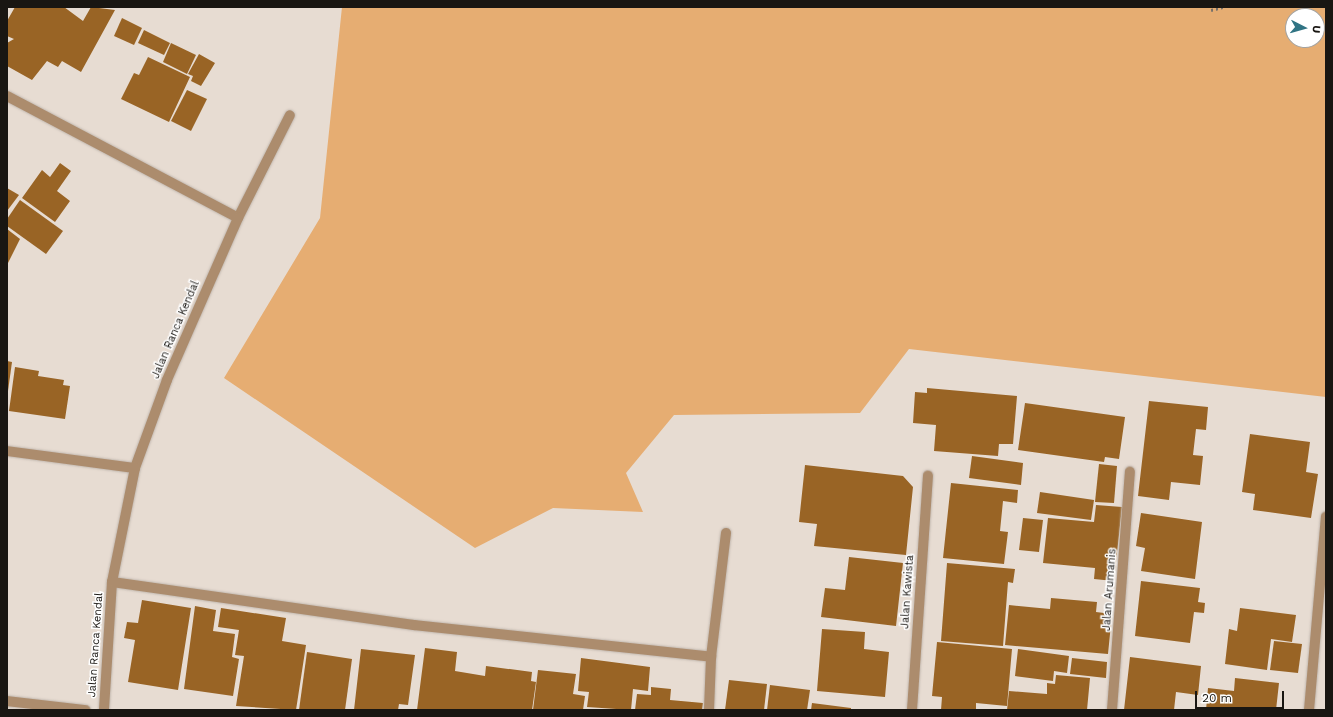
<!DOCTYPE html>
<html>
<head>
<meta charset="utf-8">
<style>
	body { margin:0 }
	#map { position:relative; width:1333px; height:717px; overflow:hidden; background:#e7dcd2; font-family:"Work Sans",sans-serif }
	div>[style] { position:absolute }
	[style*='--x'] { left:calc(var(--x)*1px); top:calc(var(--y)*1px); width:calc(var(--w)*1px); rotate:calc(var(--a)*1deg) }
	.green>* { inset:0; background:#e6ad72 }
	.building>* { inset:0; background:#996425 }
	.path>* { height:2.5px; margin-top:-1.25px; transform-origin:0; background:repeating-linear-gradient(90deg,#767069 0 2px,transparent 0 5px) }
	.roads { filter:drop-shadow(0 0 1px #c2b8af) drop-shadow(0 0 1px #c2b8af) }
	.lane>* { height:10px; margin:-5px; padding:0 5px; transform-origin:5px; border-radius:5px; background:#ac8c6d }
	.street>* { height:10px; margin:-5px; padding:0 5px; transform-origin:5px; border-radius:5px; background:#ac8c6d }
	span { translate:-50% -50%; white-space:nowrap; text-align:center; line-height:1.15; -webkit-text-stroke:3px #fff; paint-order:stroke }
	.street-label { font-size:11px; color:#191612 }
	.frame { position:absolute; inset:0; border:8px solid #191612; pointer-events:none }
	.north { position:absolute; left:1285px; top:8px; width:40px; height:40px; box-sizing:border-box; background:#fff; border:1px solid #a3a2a0; border-radius:50%; rotate:96deg; font-size:11px; font-weight:700; line-height:16px; text-align:center; color:#191612 }
	.north::after { content:''; display:block; margin:auto; width:14px; height:18px; background:#307484; clip-path:polygon(50% 0,100% 100%,50% 72%,0 100%) }
	.scale { position:absolute; left:1195px; top:691px; width:89px; height:18px; box-sizing:border-box; border:2px solid #191612; border-top:0; padding-left:5px; font-size:12px; line-height:14px; white-space:nowrap; color:#191612; -webkit-text-stroke:3px #fff; paint-order:stroke }
</style>
</head>
<body>
<div id="map">
	<div class="green">
		<i style="clip-path:polygon(evenodd,342px 7px,1326px 7px,1326px 397px,909px 349px,860px 413px,674px 415px,626px 473px,643px 512px,553px 508px,475px 548px,224px 378px,320px 218px,342px 7px,1293px 16px,1317px 16px,1317px 40px,1293px 40px,1293px 16px)"></i>
	</div>
	<div class="building">
		<i style="clip-path:polygon(15px 7px,64px 7px,83px 21px,91px 7px,115px 10px,81px 72px,62px 61px,58px 67px,47px 61px,32px 80px,7px 66px,7px 43px,14px 39px,7px 36px,7px 21px)"></i>
		<i style="clip-path:polygon(122px 18px,142px 28px,134px 45px,114px 36px)"></i>
		<i style="clip-path:polygon(144px 30px,170px 43px,164px 55px,138px 43px)"></i>
		<i style="clip-path:polygon(171px 43px,196px 55px,187px 74px,163px 62px)"></i>
		<i style="clip-path:polygon(199px 54px,215px 63px,201px 86px,191px 81px,193px 76px,188px 74px)"></i>
		<i style="clip-path:polygon(148px 57px,190px 77px,169px 122px,121px 99px,134px 73px,139px 75px)"></i>
		<i style="clip-path:polygon(187px 90px,207px 99px,191px 131px,171px 121px)"></i>
		<i style="clip-path:polygon(60px 163px,71px 171px,57px 191px,70px 201px,55px 222px,22px 198px,42px 170px,50px 177px)"></i>
		<i style="clip-path:polygon(7px 188px,19px 195px,7px 211px)"></i>
		<i style="clip-path:polygon(20px 200px,63px 231px,46px 254px,7px 226px,7px 219px)"></i>
		<i style="clip-path:polygon(7px 229px,20px 239px,7px 265px)"></i>
		<i style="clip-path:polygon(7px 361px,12px 362px,8px 391px,7px 391px)"></i>
		<i style="clip-path:polygon(15px 367px,39px 371px,38px 376px,64px 380px,63px 385px,70px 386px,65px 419px,9px 411px)"></i>
		<i style="clip-path:polygon(927px 388px,1017px 396px,1013px 444px,999px 444px,998px 456px,934px 451px,936px 425px,913px 423px,915px 392px,927px 393px)"></i>
		<i style="clip-path:polygon(1149px 401px,1208px 407px,1206px 430px,1196px 429px,1193px 455px,1203px 456px,1200px 485px,1171px 482px,1169px 500px,1138px 496px)"></i>
		<i style="clip-path:polygon(1025px 403px,1125px 417px,1119px 459px,1105px 457px,1104px 462px,1018px 450px)"></i>
		<i style="clip-path:polygon(1250px 434px,1310px 442px,1306px 472px,1318px 474px,1311px 518px,1253px 510px,1255px 494px,1242px 492px)"></i>
		<i style="clip-path:polygon(972px 456px,1023px 463px,1021px 485px,969px 478px)"></i>
		<i style="clip-path:polygon(1099px 464px,1117px 466px,1114px 503px,1095px 502px)"></i>
		<i style="clip-path:polygon(805px 465px,903px 476px,913px 487px,906px 555px,814px 546px,817px 524px,799px 522px)"></i>
		<i style="clip-path:polygon(951px 483px,1018px 490px,1017px 503px,1003px 501px,1000px 531px,1008px 532px,1004px 564px,943px 558px)"></i>
		<i style="clip-path:polygon(1040px 492px,1094px 500px,1091px 520px,1037px 513px)"></i>
		<i style="clip-path:polygon(1096px 505px,1122px 507px,1114px 581px,1094px 579px,1095px 568px,1043px 563px,1048px 518px,1094px 522px)"></i>
		<i style="clip-path:polygon(1141px 513px,1202px 522px,1195px 579px,1141px 571px,1145px 548px,1136px 546px)"></i>
		<i style="clip-path:polygon(1023px 518px,1043px 520px,1039px 552px,1019px 550px)"></i>
		<i style="clip-path:polygon(849px 557px,903px 563px,896px 626px,821px 617px,825px 588px,845px 590px)"></i>
		<i style="clip-path:polygon(947px 563px,1015px 569px,1013px 583px,1008px 582px,1003px 646px,941px 641px)"></i>
		<i style="clip-path:polygon(1141px 581px,1200px 588px,1198px 602px,1205px 603px,1204px 613px,1194px 612px,1190px 643px,1135px 636px)"></i>
		<i style="clip-path:polygon(1051px 598px,1097px 602px,1096px 612px,1112px 614px,1108px 654px,1005px 645px,1009px 605px,1050px 609px)"></i>
		<i style="clip-path:polygon(142px 600px,191px 608px,178px 690px,128px 682px,135px 640px,124px 638px,127px 622px,138px 623px)"></i>
		<i style="clip-path:polygon(195px 606px,216px 610px,213px 631px,235px 634px,232px 657px,239px 659px,233px 696px,184px 689px)"></i>
		<i style="clip-path:polygon(221px 608px,286px 618px,282px 641px,306px 645px,296px 710px,236px 706px,244px 656px,235px 655px,239px 630px,218px 627px)"></i>
		<i style="clip-path:polygon(1240px 608px,1296px 615px,1292px 642px,1271px 639px,1267px 670px,1225px 664px,1229px 629px,1237px 631px)"></i>
		<i style="clip-path:polygon(822px 629px,865px 632px,864px 649px,889px 652px,885px 697px,817px 691px)"></i>
		<i style="clip-path:polygon(1274px 641px,1302px 644px,1298px 673px,1270px 670px)"></i>
		<i style="clip-path:polygon(937px 642px,1012px 649px,1007px 706px,976px 703px,976px 710px,941px 710px,942px 697px,932px 696px)"></i>
		<i style="clip-path:polygon(425px 648px,457px 652px,455px 671px,485px 676px,486px 666px,532px 672px,531px 681px,536px 682px,532px 710px,417px 710px)"></i>
		<i style="clip-path:polygon(361px 649px,415px 655px,408px 705px,399px 704px,398px 710px,354px 710px)"></i>
		<i style="clip-path:polygon(1018px 649px,1069px 656px,1067px 673px,1054px 671px,1053px 681px,1015px 676px)"></i>
		<i style="clip-path:polygon(307px 652px,352px 659px,345px 710px,299px 710px)"></i>
		<i style="clip-path:polygon(1130px 657px,1201px 666px,1198px 695px,1176px 692px,1174px 710px,1124px 710px)"></i>
		<i style="clip-path:polygon(581px 658px,650px 667px,648px 691px,633px 689px,631px 710px,587px 707px,589px 692px,578px 691px)"></i>
		<i style="clip-path:polygon(1072px 658px,1107px 662px,1106px 678px,1070px 674px)"></i>
		<i style="clip-path:polygon(538px 670px,576px 674px,573px 694px,585px 696px,583px 710px,533px 710px)"></i>
		<i style="clip-path:polygon(1056px 675px,1090px 678px,1087px 710px,1007px 710px,1009px 691px,1047px 694px,1047px 683px,1055px 684px)"></i>
		<i style="clip-path:polygon(1235px 678px,1279px 683px,1276px 710px,1206px 710px,1208px 688px,1234px 691px)"></i>
		<i style="clip-path:polygon(729px 680px,767px 684px,764px 710px,725px 710px)"></i>
		<i style="clip-path:polygon(770px 685px,810px 690px,807px 710px,767px 710px)"></i>
		<i style="clip-path:polygon(651px 687px,671px 689px,670px 700px,703px 703px,702px 710px,635px 710px,637px 694px,651px 695px)"></i>
		<i style="clip-path:polygon(812px 703px,851px 708px,851px 710px,811px 710px)"></i>
	</div>
	<div class="path">
		<i style="--x:1211;--y:10;--w:12;--a:-14"></i>
	</div>
	<div class="roads">
		<div class="lane">
			<i style="--x:238;--y:218;--w:115;--a:-63.2"></i>
		</div>
		<div class="street">
			<i style="--x:7;--y:96;--w:261;--a:27.8"></i>
			<i style="--x:238;--y:218;--w:177;--a:113.7"></i>
			<i style="--x:167;--y:380;--w:94;--a:110"></i>
			<i style="--x:135;--y:468;--w:116;--a:101.4"></i>
			<i style="--x:112;--y:582;--w:128;--a:93.6"></i>
			<i style="--x:7;--y:451;--w:129;--a:7.6"></i>
			<i style="--x:112;--y:582;--w:305;--a:8.1"></i>
			<i style="--x:414;--y:625;--w:299;--a:6.1"></i>
			<i style="--x:7;--y:701;--w:79;--a:6.6"></i>
			<i style="--x:709;--y:710;--w:53;--a:-87.8"></i>
			<i style="--x:711;--y:657;--w:125;--a:-83.1"></i>
			<i style="--x:912;--y:710;--w:235;--a:-86.1"></i>
			<i style="--x:1112;--y:710;--w:239;--a:-85.7"></i>
			<i style="--x:1309;--y:710;--w:194;--a:-85"></i>
		</div>
	</div>
	<div class="street-label">
		<span style="left:176px;top:330px;rotate:-67deg">Jalan Ranca Kendal</span>
		<span style="left:1110px;top:590px;rotate:-86deg">Jalan Arumanis</span>
		<span style="left:908px;top:592px;rotate:-86deg">Jalan Kawista</span>
		<span style="left:96px;top:645px;rotate:-86deg">Jalan Ranca Kendal</span>
	</div>
	<div class="frame"></div>
	<div class="north">U</div>
	<div class="scale">20 m</div>
</div>
</body>
</html>
